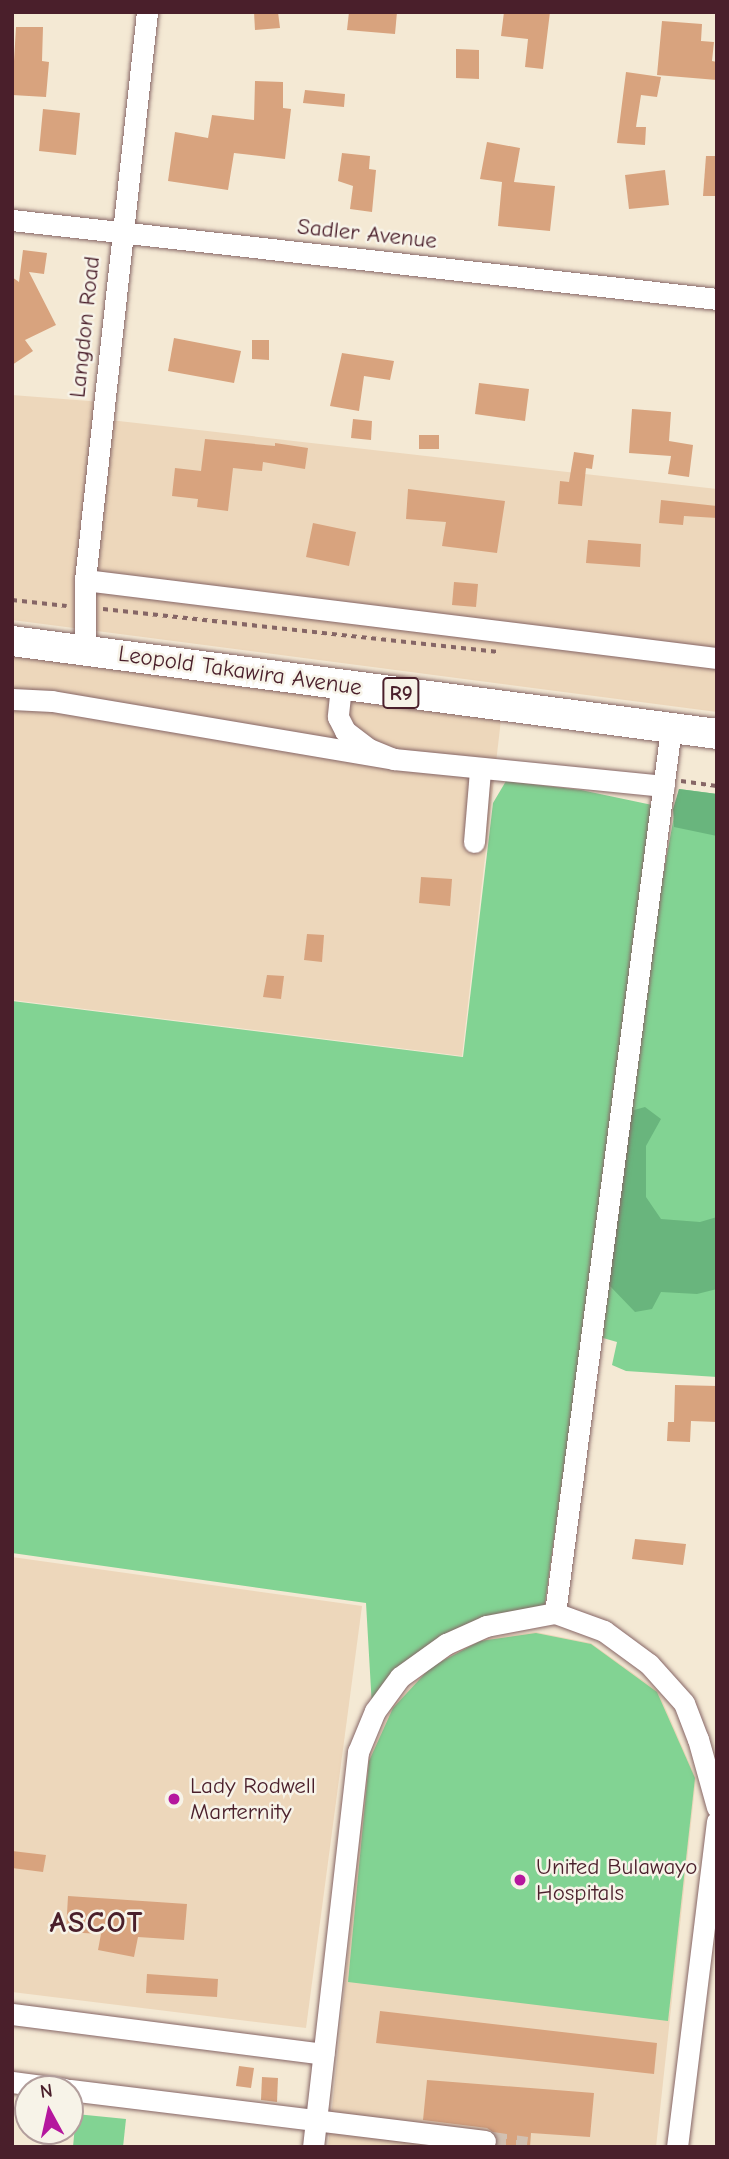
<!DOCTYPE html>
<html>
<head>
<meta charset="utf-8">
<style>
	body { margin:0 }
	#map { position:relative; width:729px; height:2159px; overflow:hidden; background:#f4e9d4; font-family:"Comic Neue",sans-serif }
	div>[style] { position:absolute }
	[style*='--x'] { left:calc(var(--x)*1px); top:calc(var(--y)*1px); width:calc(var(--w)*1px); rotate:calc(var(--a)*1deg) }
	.built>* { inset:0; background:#edd7bb }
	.green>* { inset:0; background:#82d393 }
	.forest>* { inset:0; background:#69b57d }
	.building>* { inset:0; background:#d8a37e }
	.minor-tunnel>* { height:21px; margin-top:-10.5px; transform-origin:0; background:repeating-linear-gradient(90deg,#d2c1b2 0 21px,transparent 0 31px) }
	.path>* { height:3.5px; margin-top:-1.75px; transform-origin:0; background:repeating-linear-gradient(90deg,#866666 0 5px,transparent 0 10px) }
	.roads { filter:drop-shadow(0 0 2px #866666) drop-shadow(0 0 2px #866666) }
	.minor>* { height:21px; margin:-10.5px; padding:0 10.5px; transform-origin:10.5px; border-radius:10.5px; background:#fff }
	.highway>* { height:30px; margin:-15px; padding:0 15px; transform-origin:15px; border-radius:15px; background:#fff }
	.dots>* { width:19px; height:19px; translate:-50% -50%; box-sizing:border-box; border:4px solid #f7f3e8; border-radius:50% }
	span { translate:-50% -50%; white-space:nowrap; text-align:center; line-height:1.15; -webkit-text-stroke:5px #f7f3e8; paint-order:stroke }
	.shield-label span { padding:2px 5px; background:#f7f3e8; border:2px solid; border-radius:5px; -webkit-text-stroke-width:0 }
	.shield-label { font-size:21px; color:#4a1f2b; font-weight:700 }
	.street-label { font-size:23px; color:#4a1f2b }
	.poi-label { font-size:23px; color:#4a1f2b }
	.left { translate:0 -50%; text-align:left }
	.district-label { font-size:30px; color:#4a1f2b; font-weight:700; letter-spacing:2px }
	.frame { position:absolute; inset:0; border:14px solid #4a1f2b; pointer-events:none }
	.north { position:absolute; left:14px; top:2075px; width:70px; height:70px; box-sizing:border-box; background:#f7f3e8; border:2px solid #b29e9c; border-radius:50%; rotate:352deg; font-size:19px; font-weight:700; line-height:28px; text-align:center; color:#4a1f2b }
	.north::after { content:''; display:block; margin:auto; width:24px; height:32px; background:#b5179e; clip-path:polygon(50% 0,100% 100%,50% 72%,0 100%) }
</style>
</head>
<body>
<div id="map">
	<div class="built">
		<i style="clip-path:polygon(12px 395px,102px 402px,101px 419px,717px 489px,717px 712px,12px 620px)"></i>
		<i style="clip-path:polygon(12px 652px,502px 711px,462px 1056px,12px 1000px)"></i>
		<i style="clip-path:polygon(12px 1557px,362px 1606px,306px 2028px,12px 1992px)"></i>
		<i style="clip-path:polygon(536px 1632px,591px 1643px,658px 1691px,696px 1778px,656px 2147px,328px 2147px,368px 1760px,392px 1707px,430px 1666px,480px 1639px)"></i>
	</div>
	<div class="green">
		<i style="clip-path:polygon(506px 781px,581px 790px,657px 806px,544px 1610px,486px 1621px,372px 1707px,366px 1603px,12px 1553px,12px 1001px,463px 1057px,493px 803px)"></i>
		<i style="clip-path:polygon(679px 789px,717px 794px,717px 1377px,626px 1371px,612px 1365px,617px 1342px,603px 1338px,612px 1219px,654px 925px)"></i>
		<i style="clip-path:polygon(536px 1633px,591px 1644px,657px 1692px,695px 1778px,668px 2021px,348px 1982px,369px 1761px,393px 1708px,431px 1667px,480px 1641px)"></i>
		<i style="clip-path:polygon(76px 2114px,126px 2119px,123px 2147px,73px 2147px)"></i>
	</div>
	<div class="forest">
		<i style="clip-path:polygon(679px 789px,717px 794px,717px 836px,674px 827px,673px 809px)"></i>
		<i style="clip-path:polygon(645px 1107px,661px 1119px,646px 1146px,646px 1197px,661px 1219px,700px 1222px,717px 1217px,717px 1289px,697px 1294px,661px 1292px,652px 1309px,635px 1312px,609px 1285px,612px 1219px,627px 1112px)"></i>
	</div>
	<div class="building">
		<i style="clip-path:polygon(254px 12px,278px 12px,280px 28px,255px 30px)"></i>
		<i style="clip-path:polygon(349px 12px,397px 12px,395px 34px,347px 30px)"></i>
		<i style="clip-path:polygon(504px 12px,550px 12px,543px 69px,525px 67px,528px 39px,501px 36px)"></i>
		<i style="clip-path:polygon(662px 21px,702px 24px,701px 41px,714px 42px,712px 61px,717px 62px,717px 80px,657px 75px)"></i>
		<i style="clip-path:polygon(16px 27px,43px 27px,42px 61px,49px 62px,46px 97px,12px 95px)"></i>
		<i style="clip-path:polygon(456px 49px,479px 50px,479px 79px,456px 78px)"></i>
		<i style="clip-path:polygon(626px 72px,661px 77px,657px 97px,641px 95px,636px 127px,646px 127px,645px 145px,617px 143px)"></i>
		<i style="clip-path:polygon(255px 81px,283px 82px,283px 108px,291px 109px,285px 159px,234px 153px,228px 190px,168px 181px,175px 132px,208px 138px,212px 115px,254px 120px)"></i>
		<i style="clip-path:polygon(305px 90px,345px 94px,344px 107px,303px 103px)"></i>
		<i style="clip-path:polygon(43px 109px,80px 113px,76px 155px,39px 151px)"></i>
		<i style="clip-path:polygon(487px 142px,520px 148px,514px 182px,555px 186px,550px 231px,498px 226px,502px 182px,480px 179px)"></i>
		<i style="clip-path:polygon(342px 153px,370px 156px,369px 169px,376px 170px,372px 212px,350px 209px,353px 186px,338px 181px)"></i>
		<i style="clip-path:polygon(706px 156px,717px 156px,717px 196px,703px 196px)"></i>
		<i style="clip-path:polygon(665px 170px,669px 205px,629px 209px,625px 175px)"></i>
		<i style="clip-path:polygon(23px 250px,47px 253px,44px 274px,29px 272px,56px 325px,25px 340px,33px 351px,12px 365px,12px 277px,19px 282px)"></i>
		<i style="clip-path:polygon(174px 338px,241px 351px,234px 383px,168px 371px)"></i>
		<i style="clip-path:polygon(252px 340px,269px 340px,269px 360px,252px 359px)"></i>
		<i style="clip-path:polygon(342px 353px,394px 361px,390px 380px,364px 376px,359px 411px,330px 406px)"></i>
		<i style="clip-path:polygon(479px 383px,529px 389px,525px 421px,475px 414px)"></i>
		<i style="clip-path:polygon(632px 409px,671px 412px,669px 441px,693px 445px,689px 477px,668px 474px,671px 456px,629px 453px)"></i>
		<i style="clip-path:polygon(353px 419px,372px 421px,371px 440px,351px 438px)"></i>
		<i style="clip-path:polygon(419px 435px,439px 435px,439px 449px,419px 449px)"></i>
		<i style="clip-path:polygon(205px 439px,275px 446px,275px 443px,308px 448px,305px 469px,263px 462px,262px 471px,233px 468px,228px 511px,197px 507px,198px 499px,172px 496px,175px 468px,201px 471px)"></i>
		<i style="clip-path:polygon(574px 452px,594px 455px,592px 469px,586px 468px,582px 506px,558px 504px,560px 481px,569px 482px)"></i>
		<i style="clip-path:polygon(408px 489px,505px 501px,497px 553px,442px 546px,446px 522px,406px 519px)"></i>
		<i style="clip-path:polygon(661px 500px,717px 506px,717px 518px,684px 516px,683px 525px,659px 523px)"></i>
		<i style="clip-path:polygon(313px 523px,356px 532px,349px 566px,306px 557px)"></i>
		<i style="clip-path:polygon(588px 540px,641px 544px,640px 567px,586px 563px)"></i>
		<i style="clip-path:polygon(454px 582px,478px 584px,476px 607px,452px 605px)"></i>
		<i style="clip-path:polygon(421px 877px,452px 879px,450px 906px,419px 903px)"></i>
		<i style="clip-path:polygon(307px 934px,324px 935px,322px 962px,304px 960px)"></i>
		<i style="clip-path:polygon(267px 975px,284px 976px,281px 999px,263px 997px)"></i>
		<i style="clip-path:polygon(675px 1385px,717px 1386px,717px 1422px,691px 1421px,690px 1442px,667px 1441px,668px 1422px,674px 1422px)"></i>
		<i style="clip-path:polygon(635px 1539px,686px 1544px,683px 1565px,632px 1559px)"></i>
		<i style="clip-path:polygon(12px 1851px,46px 1855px,43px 1872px,12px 1868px)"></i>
		<i style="clip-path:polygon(68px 1896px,187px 1904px,184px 1940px,138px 1937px,134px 1957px,98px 1950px,101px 1934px,66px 1932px)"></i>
		<i style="clip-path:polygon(147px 1974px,218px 1979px,217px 1997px,146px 1993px)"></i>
		<i style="clip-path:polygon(380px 2011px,657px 2043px,654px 2074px,376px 2043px)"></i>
		<i style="clip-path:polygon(239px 2066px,254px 2068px,251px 2088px,236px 2086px)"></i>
		<i style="clip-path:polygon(262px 2077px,278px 2078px,277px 2102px,261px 2100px)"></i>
		<i style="clip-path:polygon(427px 2080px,594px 2093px,590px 2137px,531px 2133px,530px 2147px,496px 2147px,497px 2135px,487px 2128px,423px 2120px)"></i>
	</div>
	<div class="minor-tunnel">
		<i style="--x:485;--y:2141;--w:42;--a:8.1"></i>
	</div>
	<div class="path">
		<i style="--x:12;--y:600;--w:55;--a:6.2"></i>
		<i style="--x:103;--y:609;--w:398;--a:6.2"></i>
		<i style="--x:681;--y:781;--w:36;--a:8"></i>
	</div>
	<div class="roads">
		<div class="minor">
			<i style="--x:12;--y:220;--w:709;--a:6.39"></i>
			<i style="--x:85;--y:580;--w:637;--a:7.04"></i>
			<i style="--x:85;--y:648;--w:68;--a:-90"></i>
			<i style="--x:85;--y:580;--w:571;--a:-83.77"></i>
			<i style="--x:341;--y:686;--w:31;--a:96"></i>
			<i style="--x:338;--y:717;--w:16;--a:63"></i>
			<i style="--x:345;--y:731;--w:30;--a:37"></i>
			<i style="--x:369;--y:749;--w:27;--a:22"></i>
			<i style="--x:394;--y:759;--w:271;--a:5.7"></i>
			<i style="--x:12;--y:699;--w:40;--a:2.9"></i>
			<i style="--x:52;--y:701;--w:347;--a:9.6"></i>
			<i style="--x:474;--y:842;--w:72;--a:-85.2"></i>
			<i style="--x:555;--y:1613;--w:893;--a:-82.53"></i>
			<i style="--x:12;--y:2014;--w:314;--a:7.3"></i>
			<i style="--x:12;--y:2082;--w:53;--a:7.5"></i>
			<i style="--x:70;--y:2090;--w:418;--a:7"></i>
			<i style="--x:313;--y:2147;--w:398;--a:-83.5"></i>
			<i style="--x:358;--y:1752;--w:44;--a:-67.5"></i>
			<i style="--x:375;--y:1711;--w:42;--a:-53.7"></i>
			<i style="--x:400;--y:1677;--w:57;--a:-35.7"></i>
			<i style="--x:446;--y:1644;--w:44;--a:-24.2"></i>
			<i style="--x:486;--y:1626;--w:70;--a:-10.7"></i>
			<i style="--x:555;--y:1613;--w:52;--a:20.2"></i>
			<i style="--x:604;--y:1631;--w:56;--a:36.3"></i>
			<i style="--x:649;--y:1664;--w:52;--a:48.1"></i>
			<i style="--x:684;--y:1703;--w:39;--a:69"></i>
			<i style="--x:698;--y:1739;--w:71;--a:74.4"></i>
			<i style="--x:677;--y:2147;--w:328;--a:-83"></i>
		</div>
		<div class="highway">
			<i style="--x:12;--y:641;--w:711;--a:7.51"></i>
		</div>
	</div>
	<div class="dots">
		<i style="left:174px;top:1799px;background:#b5179e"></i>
		<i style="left:520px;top:1880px;background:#b5179e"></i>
	</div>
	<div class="shield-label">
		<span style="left:401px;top:693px">R9</span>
	</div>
	<div class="street-label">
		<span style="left:367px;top:234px;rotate:6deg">Sadler Avenue</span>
		<span style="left:85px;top:327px;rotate:-84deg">Langdon Road</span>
		<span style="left:240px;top:671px;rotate:8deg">Leopold Takawira Avenue</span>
	</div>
	<div class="poi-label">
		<span class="left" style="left:190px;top:1799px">Lady Rodwell<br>Marternity</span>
		<span class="left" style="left:536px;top:1880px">United Bulawayo<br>Hospitals</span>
	</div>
	<div class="district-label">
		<span style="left:97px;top:1923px">ASCOT</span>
	</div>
	<div class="frame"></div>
	<div class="north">N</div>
</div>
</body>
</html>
